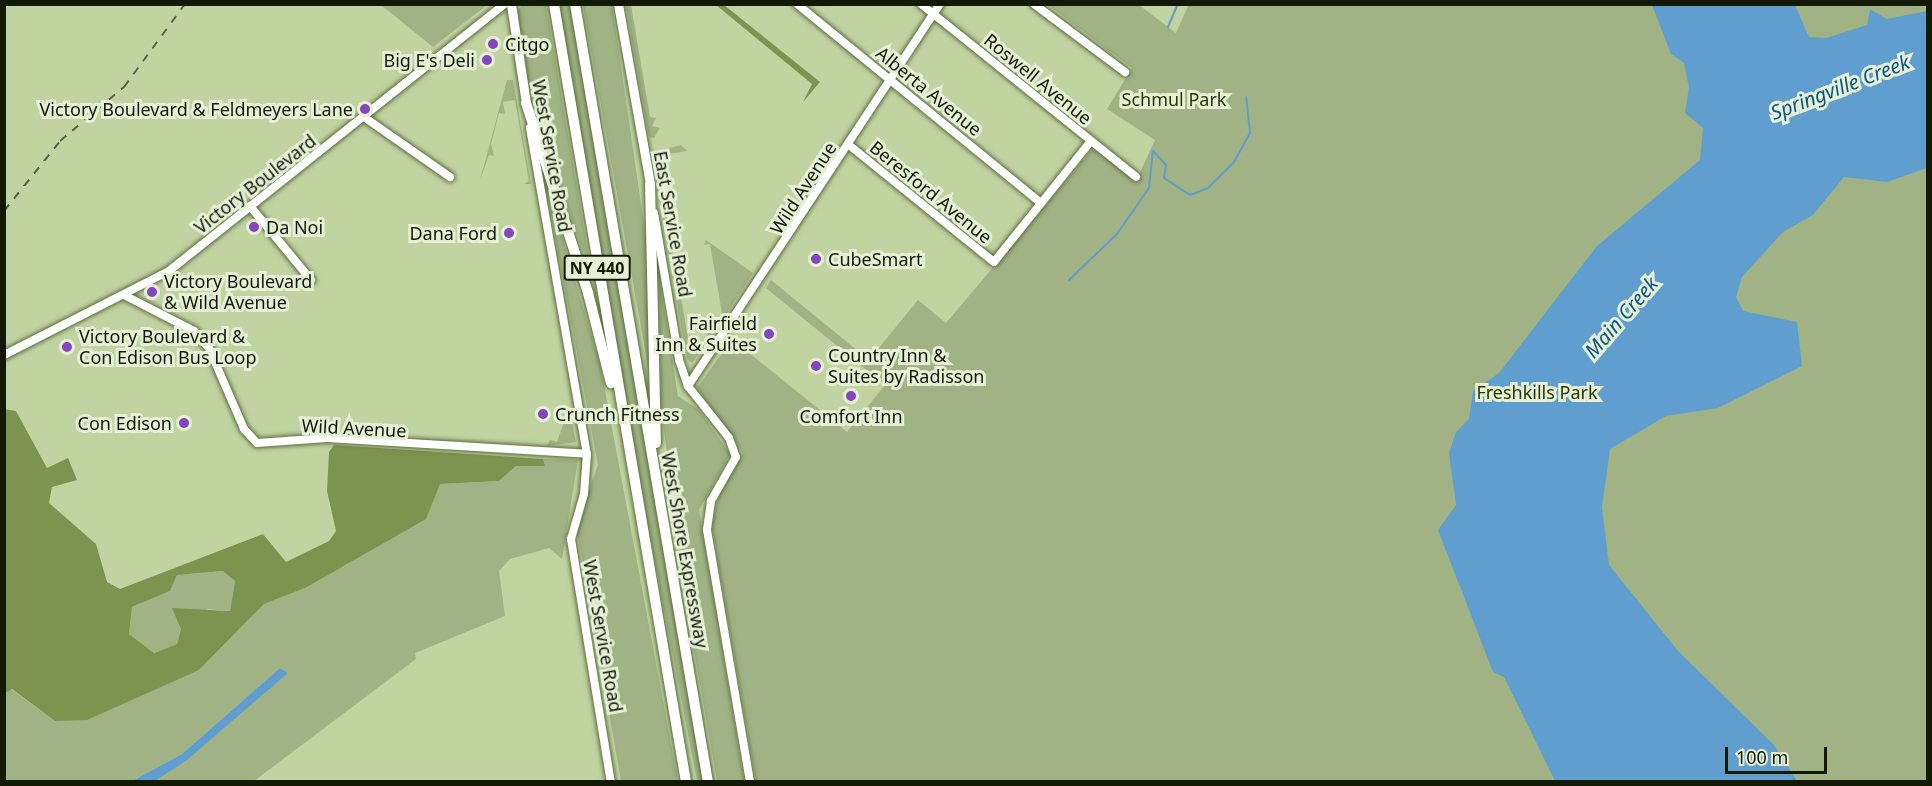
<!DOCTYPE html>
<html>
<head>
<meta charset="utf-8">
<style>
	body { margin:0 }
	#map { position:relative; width:1932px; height:786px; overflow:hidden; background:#c0d3a1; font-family:"Noto Sans",sans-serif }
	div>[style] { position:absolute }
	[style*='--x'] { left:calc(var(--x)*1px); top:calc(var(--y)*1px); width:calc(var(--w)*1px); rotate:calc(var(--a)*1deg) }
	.green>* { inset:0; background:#a1b384 }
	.forest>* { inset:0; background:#7c944f }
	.water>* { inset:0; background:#609ed0 }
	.stream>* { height:2px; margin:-1px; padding:0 1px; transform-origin:1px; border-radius:1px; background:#609ed0 }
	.roads { filter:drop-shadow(0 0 2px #5d6d3f) drop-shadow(0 0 2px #5d6d3f) }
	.minor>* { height:8px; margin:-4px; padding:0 4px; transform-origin:4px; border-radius:4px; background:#fff }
	.major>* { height:9px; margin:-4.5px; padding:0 4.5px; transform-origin:4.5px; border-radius:4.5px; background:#fff }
	.highway>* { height:10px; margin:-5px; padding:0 5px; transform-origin:5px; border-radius:5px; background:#fff }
	.rail>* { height:2px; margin-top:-1px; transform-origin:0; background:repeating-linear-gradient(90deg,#576243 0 8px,transparent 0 16px) }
	.dots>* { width:16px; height:16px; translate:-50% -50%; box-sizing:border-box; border:3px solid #e5f0d6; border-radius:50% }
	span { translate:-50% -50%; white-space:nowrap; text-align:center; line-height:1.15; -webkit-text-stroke:6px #e5f0d6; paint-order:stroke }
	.shield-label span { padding:2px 4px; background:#e5f0d6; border:2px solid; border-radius:4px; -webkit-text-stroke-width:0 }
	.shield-label { font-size:16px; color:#121906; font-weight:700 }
	.poi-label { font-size:18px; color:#121906 }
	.left { translate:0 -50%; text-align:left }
	.right { translate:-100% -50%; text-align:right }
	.street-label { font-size:18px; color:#121906 }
	.park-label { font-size:18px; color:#283701 }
	.water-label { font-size:20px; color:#0d5585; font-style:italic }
	.frame { position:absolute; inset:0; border:6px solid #121906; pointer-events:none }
	.scale { position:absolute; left:1725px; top:747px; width:102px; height:27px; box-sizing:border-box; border:3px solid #121906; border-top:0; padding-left:8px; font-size:18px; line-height:21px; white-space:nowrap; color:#121906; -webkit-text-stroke:4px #e5f0d6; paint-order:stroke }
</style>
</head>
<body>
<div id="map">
	<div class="green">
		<i style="clip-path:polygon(1189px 4px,1927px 5px,1927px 781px,756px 781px,712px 526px,719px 495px,743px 453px,697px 388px,732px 339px,847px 432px,885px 385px,766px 288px,771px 280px,869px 360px,918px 300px,946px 323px,1093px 149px,1137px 179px,1155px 140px,1107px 109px,1132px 68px,1048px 5px,1139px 5px,1176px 33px)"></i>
		<i style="clip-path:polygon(381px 5px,487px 5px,433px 47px)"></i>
		<i style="clip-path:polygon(522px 5px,546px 5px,592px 276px,531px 102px,517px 12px)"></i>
		<i style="clip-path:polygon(558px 5px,570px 5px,703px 781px,697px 781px,631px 436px)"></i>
		<i style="clip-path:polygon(583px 5px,612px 5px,649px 259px,648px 366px)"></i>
		<i style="clip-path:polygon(626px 5px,631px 5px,650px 117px,656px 118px,652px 126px,660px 128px,654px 138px,649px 137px)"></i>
		<i style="clip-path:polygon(507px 80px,513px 80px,531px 184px,524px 184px,529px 181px,515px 100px,503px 102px,505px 114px,499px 113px,491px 144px,494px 156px,489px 155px,480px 180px)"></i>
		<i style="clip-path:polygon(681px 145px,687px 151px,663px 155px,658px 162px,689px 344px,708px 341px,707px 332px,713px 335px,692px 363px,687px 359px,651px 153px)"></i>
		<i style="clip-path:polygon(544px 177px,600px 364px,678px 781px,621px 781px,576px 525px,598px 465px)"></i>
		<i style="clip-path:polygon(706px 240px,753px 273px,723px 319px,710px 244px,704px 245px)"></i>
		<i style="clip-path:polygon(659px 279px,678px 396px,699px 410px,730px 454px,699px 510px,744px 781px,717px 781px,690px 627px,661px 408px)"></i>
		<i style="clip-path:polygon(569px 408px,576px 442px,547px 446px,550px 440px,557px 442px)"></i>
		<i style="clip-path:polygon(543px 459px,578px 460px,562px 559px,549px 548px,510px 559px,499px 571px,505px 616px,415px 653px,416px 659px,254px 781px,155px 781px,288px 673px,280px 668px,182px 754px,132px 781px,5px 781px,4px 693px,11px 689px,55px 721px,199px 670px,264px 604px,305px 588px,440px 484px,499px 481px,516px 466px,544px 466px)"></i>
		<i style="clip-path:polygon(224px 571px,235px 581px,230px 611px,208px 609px,181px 629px,177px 644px,154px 653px,129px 634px,132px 607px,170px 591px,177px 575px)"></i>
	</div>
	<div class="forest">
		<i style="clip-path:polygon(716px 5px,724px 5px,820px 82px,803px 102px,812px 84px)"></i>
		<i style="clip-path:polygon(evenodd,4px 409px,16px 411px,47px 468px,68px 458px,77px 480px,52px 487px,49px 503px,96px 544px,107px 582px,120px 589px,263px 534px,286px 562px,329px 541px,336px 531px,327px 491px,329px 452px,334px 445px,543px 459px,545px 466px,516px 466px,499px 481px,440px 484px,426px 519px,305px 588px,264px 604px,199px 670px,87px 720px,55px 721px,12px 689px,5px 693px,4px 409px,223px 571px,235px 581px,230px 611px,172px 608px,181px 629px,177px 644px,154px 653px,129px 634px,132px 607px,170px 591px,177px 575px,223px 571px)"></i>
	</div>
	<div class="water">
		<i style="clip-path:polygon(1652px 5px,1795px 5px,1809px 37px,1826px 38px,1867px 25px,1870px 9px,1887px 19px,1927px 11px,1927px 168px,1887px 182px,1844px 177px,1813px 215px,1783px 232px,1742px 277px,1736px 297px,1743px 311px,1797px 322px,1802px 366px,1718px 408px,1666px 416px,1610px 449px,1602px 507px,1609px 565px,1678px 651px,1774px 745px,1797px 781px,1555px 781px,1504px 677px,1493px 672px,1438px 530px,1456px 505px,1449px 453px,1456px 432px,1469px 419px,1473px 391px,1499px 373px,1597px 246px,1700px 160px,1703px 128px,1685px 113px,1689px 87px,1684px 63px,1671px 54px)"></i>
		<i style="clip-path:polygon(280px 668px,288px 673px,187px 760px,155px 781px,132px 781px,182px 754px)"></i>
	</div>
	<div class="stream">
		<i style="--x:1168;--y:27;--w:25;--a:-67"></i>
		<i style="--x:1069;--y:280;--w:66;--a:-43.8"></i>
		<i style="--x:1117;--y:234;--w:56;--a:-55.2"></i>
		<i style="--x:1149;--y:188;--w:37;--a:-84"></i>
		<i style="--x:1153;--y:151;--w:19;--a:47"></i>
		<i style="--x:1166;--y:165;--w:13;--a:99"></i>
		<i style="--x:1164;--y:178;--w:31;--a:33"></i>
		<i style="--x:1190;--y:195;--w:19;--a:-21"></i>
		<i style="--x:1208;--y:188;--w:37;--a:-45"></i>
		<i style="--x:1234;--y:162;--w:33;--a:-61"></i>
		<i style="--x:1250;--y:133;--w:36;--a:-96"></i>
	</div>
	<div class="roads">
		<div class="minor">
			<i style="--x:797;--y:4;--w:315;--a:39.2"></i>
			<i style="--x:921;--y:4;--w:276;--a:38.8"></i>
			<i style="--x:1034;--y:4;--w:114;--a:36.8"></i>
			<i style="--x:364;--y:117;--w:105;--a:34.9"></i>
			<i style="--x:530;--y:128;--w:331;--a:80.1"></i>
			<i style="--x:587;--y:454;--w:40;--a:94.3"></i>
			<i style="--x:584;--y:494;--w:47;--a:106.1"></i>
			<i style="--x:571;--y:539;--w:246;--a:80.7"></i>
			<i style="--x:849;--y:145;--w:186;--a:38.9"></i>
			<i style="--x:994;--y:262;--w:155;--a:-51.3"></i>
			<i style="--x:250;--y:206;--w:96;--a:50.5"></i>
			<i style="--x:654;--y:213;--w:149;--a:80.3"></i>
			<i style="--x:679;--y:360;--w:28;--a:71"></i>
			<i style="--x:688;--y:386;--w:66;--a:51.7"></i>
			<i style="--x:729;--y:438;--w:20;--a:70"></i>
			<i style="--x:736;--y:457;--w:51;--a:119.6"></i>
			<i style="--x:711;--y:501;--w:29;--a:98"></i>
			<i style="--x:707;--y:530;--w:256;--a:80.3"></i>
			<i style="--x:124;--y:295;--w:79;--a:27.2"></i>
			<i style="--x:194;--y:331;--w:23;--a:49"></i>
			<i style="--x:209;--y:348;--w:88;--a:66.6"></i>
			<i style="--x:244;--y:429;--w:19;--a:47"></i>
			<i style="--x:257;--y:443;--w:70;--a:-4.1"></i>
			<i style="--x:327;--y:438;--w:260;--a:3.5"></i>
			<i style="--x:4;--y:355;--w:185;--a:-27"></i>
			<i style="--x:169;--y:271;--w:429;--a:-38.5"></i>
			<i style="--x:688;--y:386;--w:458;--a:-56.6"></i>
		</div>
		<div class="major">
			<i style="--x:511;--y:4;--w:100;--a:81.4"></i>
			<i style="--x:618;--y:4;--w:183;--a:79.9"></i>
		</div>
		<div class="highway">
			<i style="--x:554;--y:4;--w:789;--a:80.37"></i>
			<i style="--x:575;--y:4;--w:789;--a:80.3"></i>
			<i style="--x:526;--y:103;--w:200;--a:71.9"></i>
			<i style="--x:588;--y:293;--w:93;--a:75.7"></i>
			<i style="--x:650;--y:184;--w:259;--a:88.7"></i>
		</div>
	</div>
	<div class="rail">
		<i style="--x:4;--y:211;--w:90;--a:-51.3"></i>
		<i style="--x:60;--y:141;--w:84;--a:-40.2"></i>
		<i style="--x:124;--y:87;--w:103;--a:-53.7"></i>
	</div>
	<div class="dots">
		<i style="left:493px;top:44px;background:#8346bb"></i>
		<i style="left:487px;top:60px;background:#8346bb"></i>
		<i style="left:365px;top:109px;background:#8346bb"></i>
		<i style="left:254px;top:227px;background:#8346bb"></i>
		<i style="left:509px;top:233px;background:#8346bb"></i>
		<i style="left:816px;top:259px;background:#8346bb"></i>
		<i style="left:152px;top:292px;background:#8346bb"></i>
		<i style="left:769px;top:334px;background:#8346bb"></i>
		<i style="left:67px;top:347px;background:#8346bb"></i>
		<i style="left:816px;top:366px;background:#8346bb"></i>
		<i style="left:851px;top:396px;background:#8346bb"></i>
		<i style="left:543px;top:414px;background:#8346bb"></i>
		<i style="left:184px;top:423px;background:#8346bb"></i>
	</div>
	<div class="shield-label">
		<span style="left:597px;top:268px">NY 440</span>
	</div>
	<div class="poi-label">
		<span class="left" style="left:505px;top:44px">Citgo</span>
		<span class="right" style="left:475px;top:60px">Big E's Deli</span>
		<span class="right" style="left:353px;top:109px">Victory Boulevard &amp; Feldmeyers Lane</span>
		<span class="left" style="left:266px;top:227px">Da Noi</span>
		<span class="right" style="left:497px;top:233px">Dana Ford</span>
		<span class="left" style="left:828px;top:259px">CubeSmart</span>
		<span class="left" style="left:164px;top:292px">Victory Boulevard<br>&amp; Wild Avenue</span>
		<span class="right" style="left:757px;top:334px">Fairfield<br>Inn &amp; Suites</span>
		<span class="left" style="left:79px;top:347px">Victory Boulevard &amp;<br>Con Edison Bus Loop</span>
		<span class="left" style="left:828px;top:366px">Country Inn &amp;<br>Suites by Radisson</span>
		<span class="left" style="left:555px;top:414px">Crunch Fitness</span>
		<span style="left:851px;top:416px">Comfort Inn</span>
		<span class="right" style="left:172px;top:423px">Con Edison</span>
	</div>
	<div class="street-label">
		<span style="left:1038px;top:79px;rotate:39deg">Roswell Avenue</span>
		<span style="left:929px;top:91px;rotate:39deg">Alberta Avenue</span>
		<span style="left:552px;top:156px;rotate:80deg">West Service Road</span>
		<span style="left:255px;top:184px;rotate:-38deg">Victory Boulevard</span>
		<span style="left:803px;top:188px;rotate:-57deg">Wild Avenue</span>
		<span style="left:931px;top:192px;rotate:39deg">Beresford Avenue</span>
		<span style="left:673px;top:224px;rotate:80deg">East Service Road</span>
		<span style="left:354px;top:428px;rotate:3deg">Wild Avenue</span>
		<span style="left:685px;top:550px;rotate:80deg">West Shore Expressway</span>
		<span style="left:603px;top:636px;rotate:80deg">West Service Road</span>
	</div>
	<div class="park-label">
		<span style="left:1174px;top:99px">Schmul Park</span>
		<span style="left:1537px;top:392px">Freshkills Park</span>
	</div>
	<div class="water-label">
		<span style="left:1840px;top:87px;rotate:-21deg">Springville Creek</span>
		<span style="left:1621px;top:317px;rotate:-49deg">Main Creek</span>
	</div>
	<div class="frame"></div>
	<div class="scale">100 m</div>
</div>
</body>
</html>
